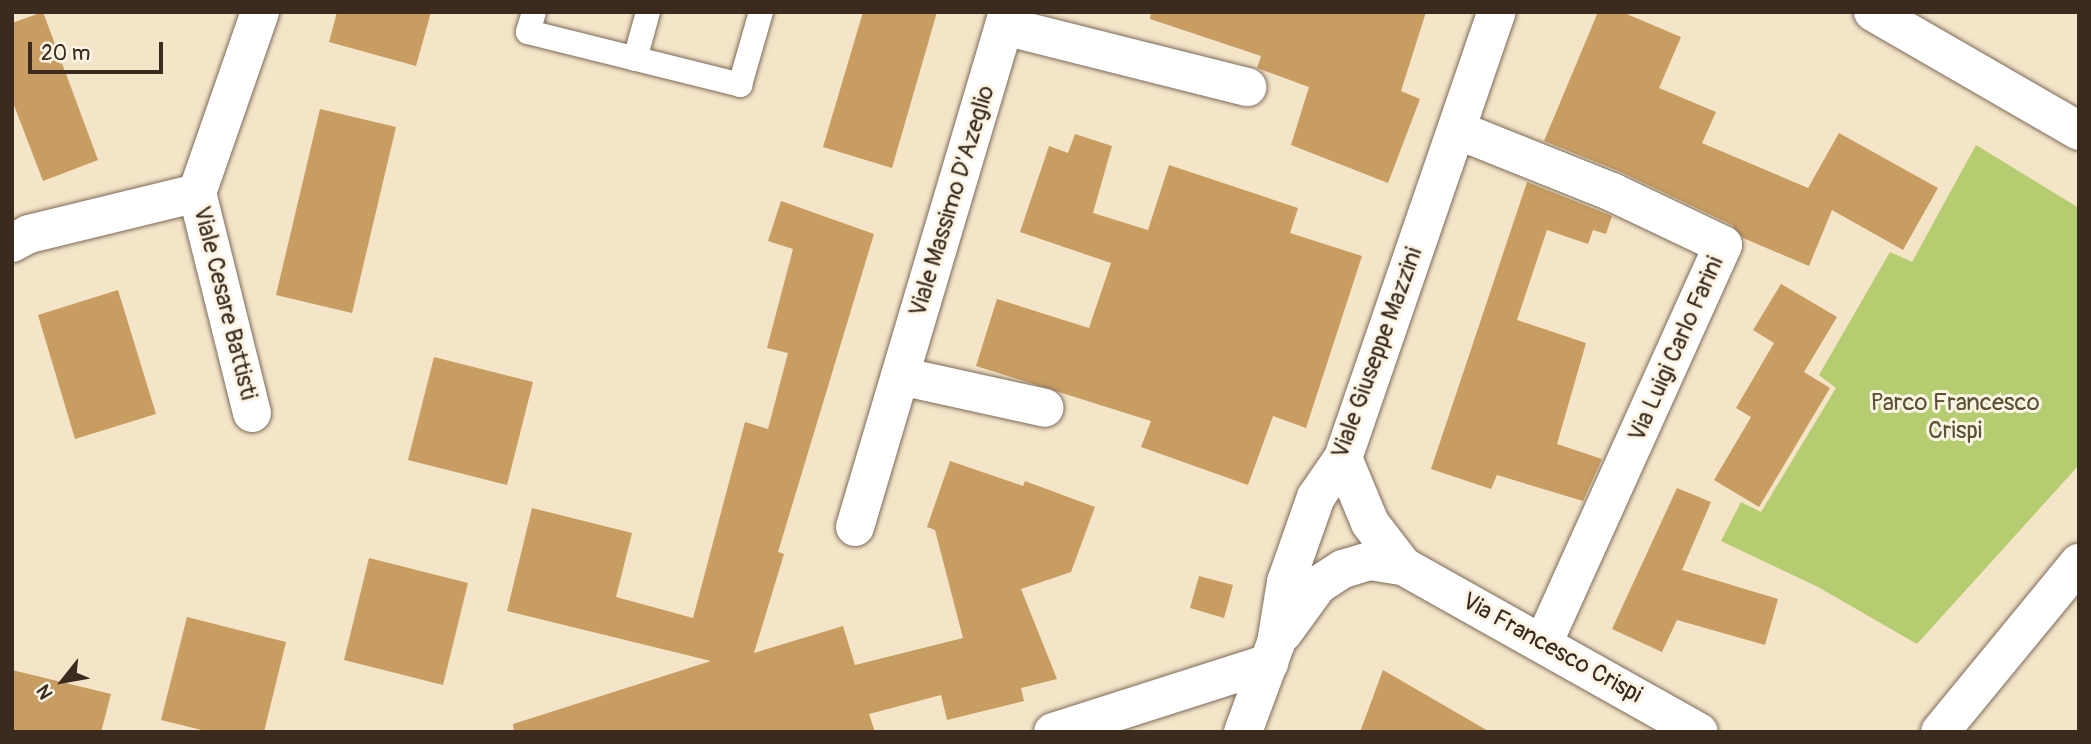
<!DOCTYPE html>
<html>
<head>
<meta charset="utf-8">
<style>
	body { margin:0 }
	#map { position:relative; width:2091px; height:744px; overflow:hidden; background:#f4e4c8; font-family:Pangolin,sans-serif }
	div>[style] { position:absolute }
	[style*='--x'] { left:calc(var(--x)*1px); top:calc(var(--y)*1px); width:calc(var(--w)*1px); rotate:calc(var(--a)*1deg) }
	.green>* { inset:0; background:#b6cc70 }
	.building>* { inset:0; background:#c89d62 }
	.roads { filter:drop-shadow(0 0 2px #7c6b5a) drop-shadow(0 0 2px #7c6b5a) }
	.service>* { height:24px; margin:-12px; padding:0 12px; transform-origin:12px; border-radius:12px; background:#fff }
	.minor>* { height:38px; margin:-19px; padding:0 19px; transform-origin:19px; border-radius:19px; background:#fff }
	.tertiary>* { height:38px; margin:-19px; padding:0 19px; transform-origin:19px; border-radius:19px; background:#fff }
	span { translate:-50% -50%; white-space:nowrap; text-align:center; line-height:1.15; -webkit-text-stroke:6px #fcf5e5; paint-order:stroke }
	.street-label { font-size:24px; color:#3b2a1e }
	.park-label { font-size:24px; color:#5a5232 }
	.frame { position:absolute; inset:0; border:14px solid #3b2a1e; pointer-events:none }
	.north { position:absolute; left:28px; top:646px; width:70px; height:70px; -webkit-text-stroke:5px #fcf5e5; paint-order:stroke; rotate:239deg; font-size:19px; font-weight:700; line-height:28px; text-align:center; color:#3b2a1e }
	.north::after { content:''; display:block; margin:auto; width:24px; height:32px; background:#3b2a1e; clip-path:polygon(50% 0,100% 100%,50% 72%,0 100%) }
	.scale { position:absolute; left:28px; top:42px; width:135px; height:32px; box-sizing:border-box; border:4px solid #3b2a1e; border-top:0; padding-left:9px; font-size:21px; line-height:24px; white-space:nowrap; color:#3b2a1e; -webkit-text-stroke:5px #fcf5e5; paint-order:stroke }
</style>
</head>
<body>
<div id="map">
	<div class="green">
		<i style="clip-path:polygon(1976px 145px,2079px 208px,2079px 465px,1917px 644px,1818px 587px,1721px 541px,1741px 502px,1761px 512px,1836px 388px,1819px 375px,1890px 252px,1912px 262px)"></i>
	</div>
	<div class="building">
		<i style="clip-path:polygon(43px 12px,98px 160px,43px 181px,12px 100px,12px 23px)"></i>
		<i style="clip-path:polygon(337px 12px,431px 12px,416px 66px,329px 42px)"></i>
		<i style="clip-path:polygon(863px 12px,937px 12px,892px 168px,823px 147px)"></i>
		<i style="clip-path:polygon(1151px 12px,1426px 12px,1401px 91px,1420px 99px,1388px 183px,1291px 145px,1309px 87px,1257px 68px,1261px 56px,1150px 19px)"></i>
		<i style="clip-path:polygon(1598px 12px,1622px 12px,1681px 37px,1659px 88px,1716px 112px,1702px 143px,1808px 188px,1839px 133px,1938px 188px,1903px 250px,1832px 210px,1809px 266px,1743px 238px,1732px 225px,1621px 172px,1544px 141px)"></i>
		<i style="clip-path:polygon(320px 109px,396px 127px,352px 313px,276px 295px)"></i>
		<i style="clip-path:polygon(1075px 134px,1112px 146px,1093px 213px,1148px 230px,1169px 165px,1298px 208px,1290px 233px,1362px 256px,1306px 428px,1273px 416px,1248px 485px,1141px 447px,1151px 421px,976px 366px,997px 299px,1089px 328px,1111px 263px,1020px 232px,1049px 146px,1068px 153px)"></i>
		<i style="clip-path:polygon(1527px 182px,1612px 216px,1606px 234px,1593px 230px,1588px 244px,1547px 230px,1517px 320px,1586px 343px,1557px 444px,1602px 459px,1583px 501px,1497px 475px,1491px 489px,1431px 469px)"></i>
		<i style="clip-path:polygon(781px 201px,874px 234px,778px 552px,784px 554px,754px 653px,843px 626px,855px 665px,963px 638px,935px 530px,927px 527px,950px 461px,1023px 486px,1025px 481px,1095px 507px,1071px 572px,1021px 589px,1057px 679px,1021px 688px,1024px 701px,947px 720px,941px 695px,869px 714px,875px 732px,514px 732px,513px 724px,711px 661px,507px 611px,532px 508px,632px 533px,616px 597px,693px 618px,745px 422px,768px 429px,788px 353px,767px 348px,793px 249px,768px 241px)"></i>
		<i style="clip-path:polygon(1781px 284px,1837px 317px,1804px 372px,1830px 388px,1759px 507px,1714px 480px,1751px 417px,1736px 408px,1774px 343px,1753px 330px)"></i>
		<i style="clip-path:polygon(118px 290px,156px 414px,75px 439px,38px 315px)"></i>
		<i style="clip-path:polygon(434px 357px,533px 382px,507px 485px,408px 460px)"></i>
		<i style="clip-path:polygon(1677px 488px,1711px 502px,1682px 570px,1778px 599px,1765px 645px,1677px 620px,1662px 652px,1612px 629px)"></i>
		<i style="clip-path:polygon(369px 558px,468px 583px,443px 685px,344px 660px)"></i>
		<i style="clip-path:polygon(1199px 576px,1233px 585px,1224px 618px,1190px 608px)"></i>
		<i style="clip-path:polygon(187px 617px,286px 642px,264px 732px,210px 732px,161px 720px)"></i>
		<i style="clip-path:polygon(12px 670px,111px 694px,101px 732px,12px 732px)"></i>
		<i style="clip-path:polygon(1383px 670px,1490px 732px,1360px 732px)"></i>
	</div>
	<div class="roads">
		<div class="service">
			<i style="--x:534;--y:12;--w:21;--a:107"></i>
			<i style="--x:528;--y:32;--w:219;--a:14"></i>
			<i style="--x:740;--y:85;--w:76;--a:-74"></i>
			<i style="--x:635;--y:59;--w:49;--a:-74.5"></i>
		</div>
		<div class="minor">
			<i style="--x:1004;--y:26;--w:251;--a:14.1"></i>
			<i style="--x:1457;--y:130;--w:167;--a:21.8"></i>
			<i style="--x:1612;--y:192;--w:123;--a:25.5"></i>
			<i style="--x:1723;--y:245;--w:435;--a:114.3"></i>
			<i style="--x:12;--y:243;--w:19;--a:-28"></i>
			<i style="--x:29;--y:234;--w:173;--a:-13.7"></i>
			<i style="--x:900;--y:376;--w:148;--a:12.4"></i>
			<i style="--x:252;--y:413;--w:227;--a:-104"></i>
			<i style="--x:197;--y:193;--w:192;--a:-70.8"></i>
			<i style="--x:855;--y:527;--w:537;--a:-73.45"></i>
			<i style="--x:1403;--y:566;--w:339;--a:29.3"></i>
			<i style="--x:1053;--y:732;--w:227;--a:-17.7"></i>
			<i style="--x:1940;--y:732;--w:219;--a:-50.6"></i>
		</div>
		<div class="tertiary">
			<i style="--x:1873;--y:12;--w:238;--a:30"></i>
			<i style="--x:1343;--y:458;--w:70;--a:67.4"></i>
			<i style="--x:1370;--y:523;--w:54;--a:52.5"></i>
			<i style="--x:1283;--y:633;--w:59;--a:-53.9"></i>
			<i style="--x:1318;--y:585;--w:30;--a:-33"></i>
			<i style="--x:1343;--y:569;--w:28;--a:-17"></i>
			<i style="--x:1370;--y:561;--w:33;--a:9"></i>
			<i style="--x:1243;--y:732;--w:95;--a:-69.7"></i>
			<i style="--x:1276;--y:643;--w:62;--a:-80.7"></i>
			<i style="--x:1286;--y:582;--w:90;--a:-70.6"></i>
			<i style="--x:1316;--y:497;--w:47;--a:-55.3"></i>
			<i style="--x:1343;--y:458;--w:472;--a:-71"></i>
		</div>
	</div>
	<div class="street-label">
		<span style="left:952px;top:201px;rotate:-73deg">Viale Massimo D'Azeglio</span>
		<span style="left:225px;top:303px;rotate:76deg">Viale Cesare Battisti</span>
		<span style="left:1676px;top:349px;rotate:-66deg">Via Luigi Carlo Farini</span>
		<span style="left:1377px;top:353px;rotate:-70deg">Viale Giuseppe Mazzini</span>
		<span style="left:1552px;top:648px;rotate:29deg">Via Francesco Crispi</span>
	</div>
	<div class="park-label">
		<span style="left:1955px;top:417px">Parco Francesco<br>Crispi</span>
	</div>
	<div class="frame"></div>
	<div class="north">N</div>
	<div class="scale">20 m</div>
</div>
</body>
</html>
